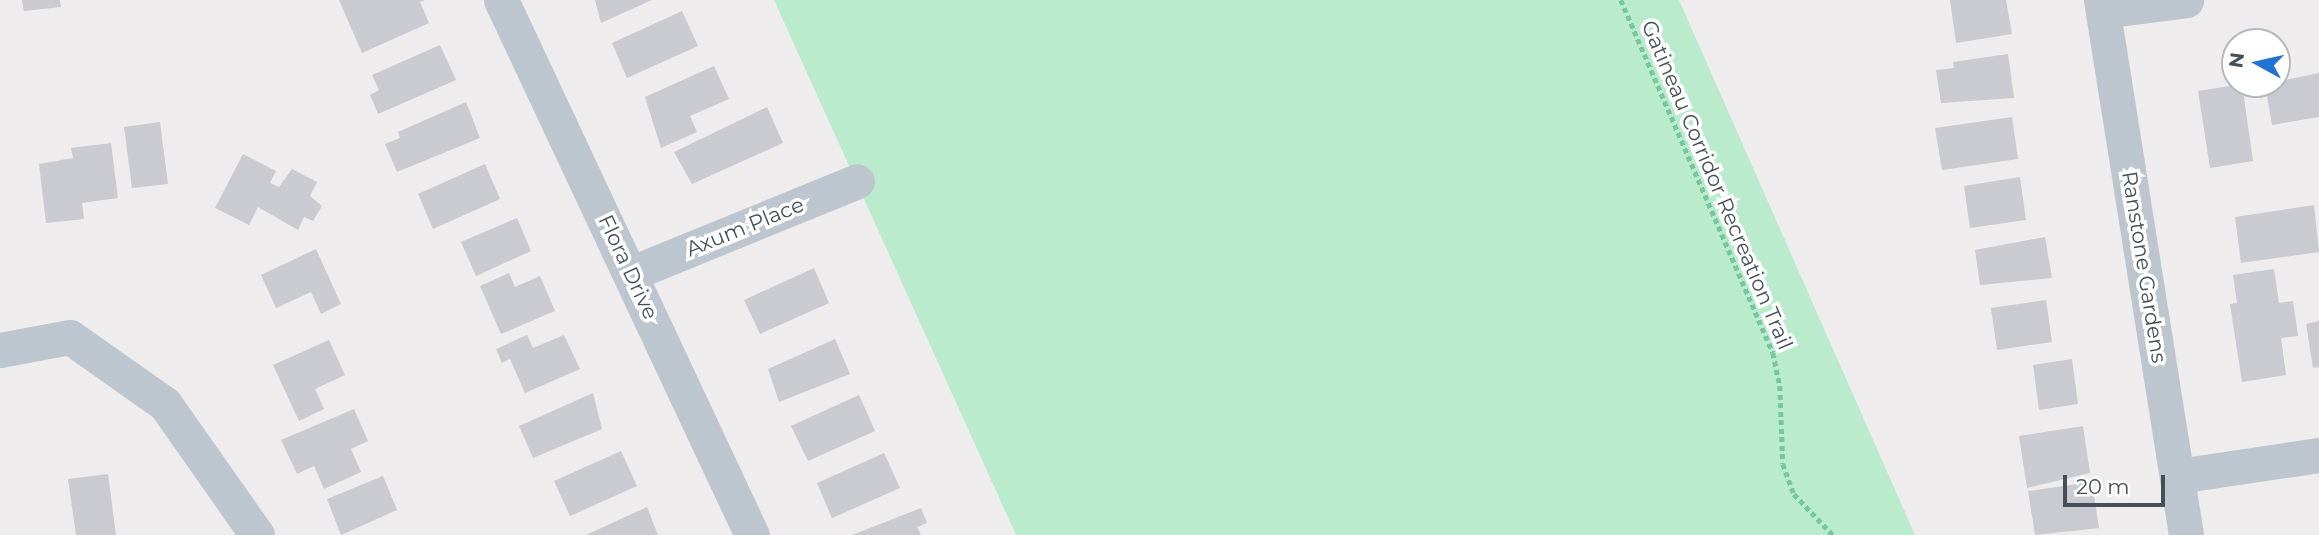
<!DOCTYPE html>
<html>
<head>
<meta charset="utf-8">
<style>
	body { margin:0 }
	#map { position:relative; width:2319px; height:535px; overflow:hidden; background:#eeecec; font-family:Montserrat,sans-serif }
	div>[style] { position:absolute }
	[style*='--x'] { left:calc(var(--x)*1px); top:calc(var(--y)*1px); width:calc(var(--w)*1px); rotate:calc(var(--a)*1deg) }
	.green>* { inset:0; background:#bbebcd }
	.building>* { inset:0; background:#c9cbd1 }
	.path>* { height:4.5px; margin-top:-2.25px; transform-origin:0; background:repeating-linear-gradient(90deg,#75c79d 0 5px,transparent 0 8.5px) }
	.street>* { height:35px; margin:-17.5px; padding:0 17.5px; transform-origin:17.5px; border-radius:17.5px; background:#bdc6ce }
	span { translate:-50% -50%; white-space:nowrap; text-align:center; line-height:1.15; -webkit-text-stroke:7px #fff; paint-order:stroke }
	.street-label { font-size:21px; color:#454f58 }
	.north { position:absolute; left:2221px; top:28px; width:70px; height:70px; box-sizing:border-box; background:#fff; border:2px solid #b5b9bc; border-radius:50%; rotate:278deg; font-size:19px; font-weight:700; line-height:28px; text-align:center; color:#454f58 }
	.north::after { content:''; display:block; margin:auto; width:24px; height:32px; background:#2272d2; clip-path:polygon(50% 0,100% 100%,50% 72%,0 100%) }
	.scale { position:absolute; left:2063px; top:475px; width:102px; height:32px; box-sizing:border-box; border:4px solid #454f58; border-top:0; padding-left:9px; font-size:21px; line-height:24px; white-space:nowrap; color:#454f58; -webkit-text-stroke:5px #fff; paint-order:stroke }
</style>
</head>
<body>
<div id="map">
	<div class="green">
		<i style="clip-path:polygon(774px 0,1679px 0,1915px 535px,1016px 535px)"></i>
	</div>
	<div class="building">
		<i style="clip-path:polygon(22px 0,60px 0,61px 7px,24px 11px)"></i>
		<i style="clip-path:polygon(339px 0,425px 0,420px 2px,429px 23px,362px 53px)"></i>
		<i style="clip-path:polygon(595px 0,652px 0,601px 23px)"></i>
		<i style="clip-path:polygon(1950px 0,2006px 0,2012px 34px,1956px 43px)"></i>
		<i style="clip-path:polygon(682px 11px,698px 46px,627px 78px,612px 43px)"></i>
		<i style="clip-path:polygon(440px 45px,456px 80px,378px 114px,370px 95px,379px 90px,372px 75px)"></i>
		<i style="clip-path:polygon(2008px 54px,2014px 98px,1941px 103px,1936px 70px,1954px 68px,1953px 62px)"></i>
		<i style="clip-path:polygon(714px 66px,729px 99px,690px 116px,697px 132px,661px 148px,645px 97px)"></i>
		<i style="clip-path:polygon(2319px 73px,2319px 117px,2272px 125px,2265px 84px)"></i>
		<i style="clip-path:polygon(2242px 84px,2253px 161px,2210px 168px,2198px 91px)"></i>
		<i style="clip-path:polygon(466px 102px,480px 138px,397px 172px,385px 144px,400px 138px,398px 132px)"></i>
		<i style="clip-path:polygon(767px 107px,783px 143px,692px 184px,674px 152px)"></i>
		<i style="clip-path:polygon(2012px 117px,2018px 159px,1942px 170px,1935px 128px)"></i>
		<i style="clip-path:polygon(160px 122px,168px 184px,132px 188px,124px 127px)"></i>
		<i style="clip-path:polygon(111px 143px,118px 198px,82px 203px,84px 219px,46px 223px,39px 164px,73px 158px,71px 148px)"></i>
		<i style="clip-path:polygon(243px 154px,276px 171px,270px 183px,279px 187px,292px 169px,317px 182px,310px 196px,322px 206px,313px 221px,304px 217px,298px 230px,258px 207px,249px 225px,215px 208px)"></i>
		<i style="clip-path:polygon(485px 164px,500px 199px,433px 229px,418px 194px)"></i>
		<i style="clip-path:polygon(2020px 177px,2026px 220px,1970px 228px,1964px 186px)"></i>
		<i style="clip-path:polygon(2314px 205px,2319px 252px,2241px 263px,2235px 217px)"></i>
		<i style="clip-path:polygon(517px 218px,531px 251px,476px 276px,461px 242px)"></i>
		<i style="clip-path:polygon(2045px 237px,2052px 278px,1980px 285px,1975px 250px)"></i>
		<i style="clip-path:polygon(316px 249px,341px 304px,321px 314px,311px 292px,276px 308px,261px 275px)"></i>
		<i style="clip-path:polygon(814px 268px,829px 303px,760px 334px,744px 300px)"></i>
		<i style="clip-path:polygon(2274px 269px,2279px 303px,2293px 301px,2298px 336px,2281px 338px,2286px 375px,2242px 382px,2230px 304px,2237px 303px,2233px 275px)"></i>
		<i style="clip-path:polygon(509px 273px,515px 287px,540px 276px,555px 311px,501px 334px,480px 286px)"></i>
		<i style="clip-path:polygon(2046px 300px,2052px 342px,1997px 350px,1991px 308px)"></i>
		<i style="clip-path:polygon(2319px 321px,2319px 367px,2313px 368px,2306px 324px)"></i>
		<i style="clip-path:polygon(527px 335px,533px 348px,564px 335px,580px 369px,525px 393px,510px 359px,502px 363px,496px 349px)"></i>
		<i style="clip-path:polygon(835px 339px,850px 374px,779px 402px,768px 369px)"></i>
		<i style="clip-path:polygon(329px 340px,345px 375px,315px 389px,324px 409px,299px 421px,273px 365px)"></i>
		<i style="clip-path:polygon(2072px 359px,2078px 404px,2039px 410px,2033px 365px)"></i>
		<i style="clip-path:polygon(593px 393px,602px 429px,533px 458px,519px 426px)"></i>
		<i style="clip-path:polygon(859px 395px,875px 431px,808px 461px,791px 426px)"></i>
		<i style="clip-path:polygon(354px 409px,368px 441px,351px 449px,361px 472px,324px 489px,314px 466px,297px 474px,281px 440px)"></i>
		<i style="clip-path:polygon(2083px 426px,2090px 473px,2027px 488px,2019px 436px)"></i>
		<i style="clip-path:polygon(621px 451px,637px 486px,570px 516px,554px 481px)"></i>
		<i style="clip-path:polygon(884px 453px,900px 488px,832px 518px,817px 483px)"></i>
		<i style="clip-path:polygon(108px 474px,116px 535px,76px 535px,68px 479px)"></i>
		<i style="clip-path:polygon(383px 476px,397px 510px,341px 535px,327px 499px)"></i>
		<i style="clip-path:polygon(2092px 482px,2099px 528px,2035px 535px,2028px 491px)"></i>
		<i style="clip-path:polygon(647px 507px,658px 535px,586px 535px)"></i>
		<i style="clip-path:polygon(921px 508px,927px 523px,917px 527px,921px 535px,852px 535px)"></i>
	</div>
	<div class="path">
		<i style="--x:1621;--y:0;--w:384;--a:66.7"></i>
		<i style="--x:1773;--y:353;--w:34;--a:78"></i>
		<i style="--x:1780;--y:386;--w:78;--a:87.8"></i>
		<i style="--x:1783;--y:464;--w:32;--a:70"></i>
		<i style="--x:1794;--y:494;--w:57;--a:46.4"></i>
	</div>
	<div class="street">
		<i style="--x:501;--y:0;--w:591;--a:64.87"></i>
		<i style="--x:2101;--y:0;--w:542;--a:80.97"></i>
		<i style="--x:2103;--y:11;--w:84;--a:-7.5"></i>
		<i style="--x:632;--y:273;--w:243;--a:-22.2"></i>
		<i style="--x:0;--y:350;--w:71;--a:-10.5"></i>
		<i style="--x:70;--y:337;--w:116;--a:35.2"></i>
		<i style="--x:165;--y:404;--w:160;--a:54.9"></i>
		<i style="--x:2178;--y:476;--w:143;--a:-8.5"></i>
	</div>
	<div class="street-label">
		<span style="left:1717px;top:185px;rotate:67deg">Gatineau Corridor Recreation Trail</span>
		<span style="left:745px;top:227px;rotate:-22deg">Axum Place</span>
		<span style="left:628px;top:267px;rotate:65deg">Flora Drive</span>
		<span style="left:2144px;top:267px;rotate:81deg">Ranstone Gardens</span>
	</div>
	<div class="north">N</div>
	<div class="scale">20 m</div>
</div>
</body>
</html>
